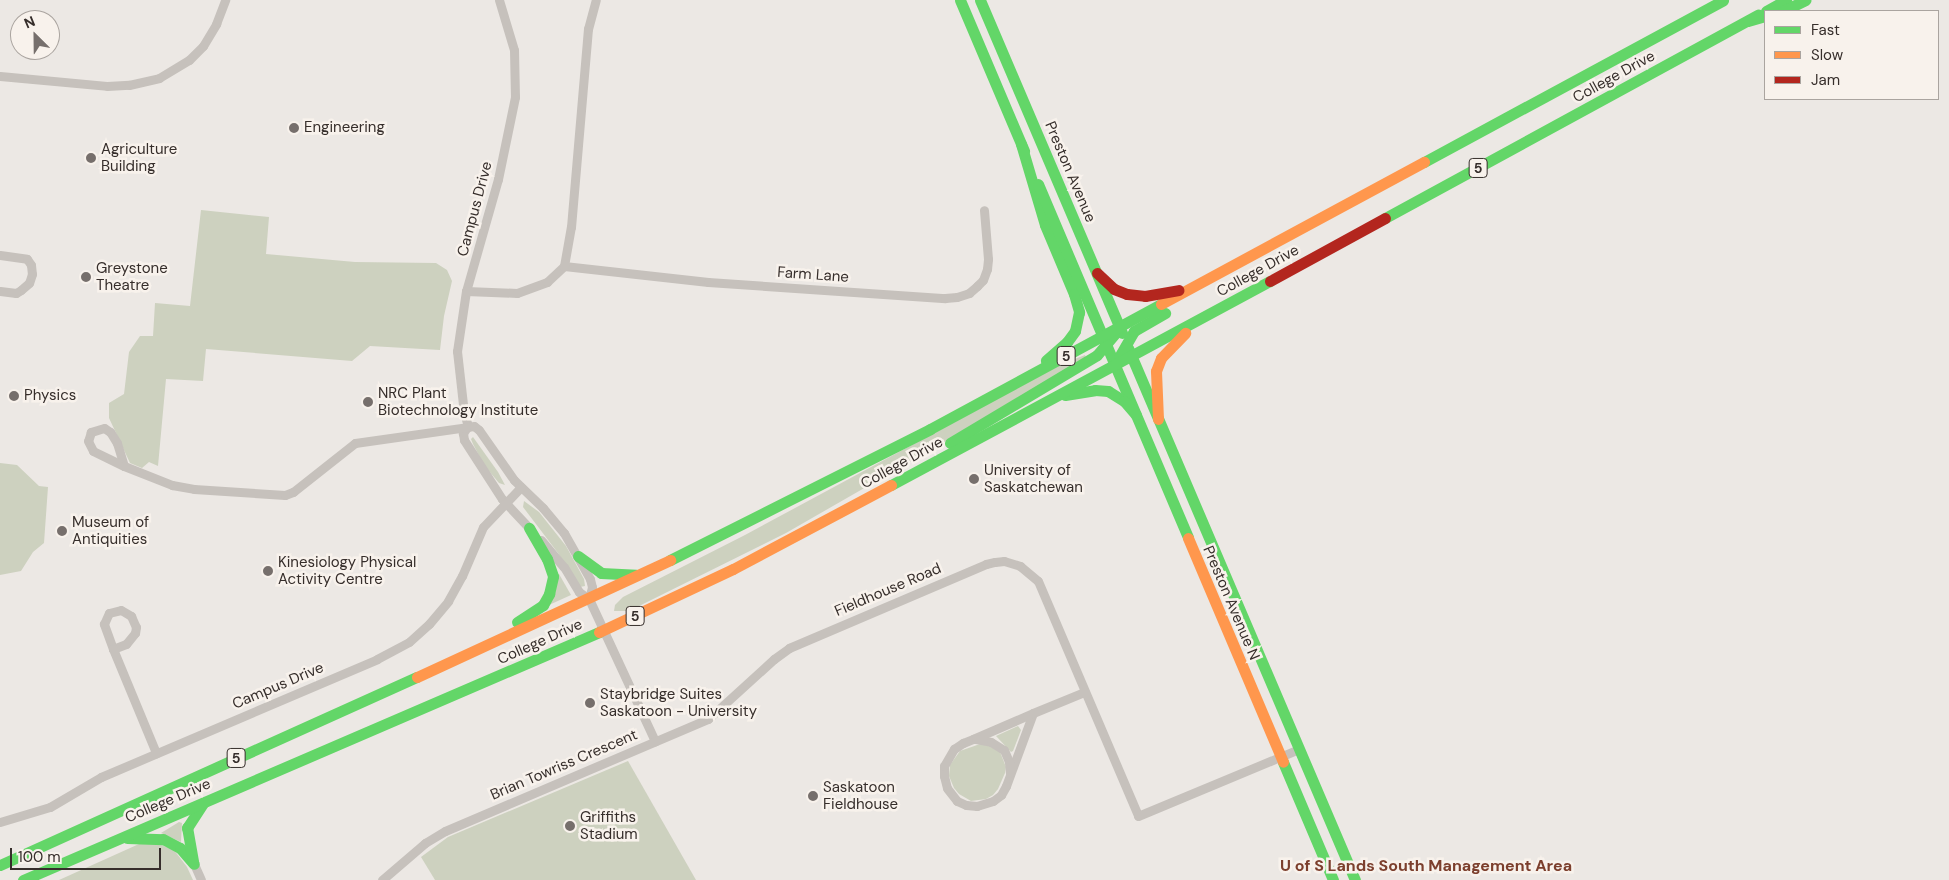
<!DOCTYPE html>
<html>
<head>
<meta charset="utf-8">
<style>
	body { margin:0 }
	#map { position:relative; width:1949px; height:880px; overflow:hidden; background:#ece8e4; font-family:"DM Sans",sans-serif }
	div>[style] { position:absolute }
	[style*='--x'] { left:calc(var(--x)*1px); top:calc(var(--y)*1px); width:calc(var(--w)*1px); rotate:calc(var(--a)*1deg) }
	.green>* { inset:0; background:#cdd1bf }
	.street>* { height:9px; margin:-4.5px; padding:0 4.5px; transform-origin:4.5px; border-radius:4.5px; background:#c6c1bc }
	.fast>* { height:11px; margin:-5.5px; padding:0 5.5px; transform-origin:5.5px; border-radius:5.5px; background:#63d668 }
	.slow>* { height:11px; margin:-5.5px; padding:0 5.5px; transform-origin:5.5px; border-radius:5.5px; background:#ff974d }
	.jam>* { height:11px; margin:-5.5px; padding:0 5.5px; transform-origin:5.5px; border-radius:5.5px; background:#b3261e }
	.dots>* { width:14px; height:14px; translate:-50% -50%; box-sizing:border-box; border:2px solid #f8f2ec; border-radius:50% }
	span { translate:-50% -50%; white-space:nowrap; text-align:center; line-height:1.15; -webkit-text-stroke:5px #f8f2ec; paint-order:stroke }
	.shield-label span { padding:1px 4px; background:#f8f2ec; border:1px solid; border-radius:4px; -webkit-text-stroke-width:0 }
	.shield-label { font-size:14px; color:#362e2b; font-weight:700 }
	.street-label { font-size:15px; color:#362e2b }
	.poi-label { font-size:15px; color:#362e2b }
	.left { translate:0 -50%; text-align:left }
	.neighbourhood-label { font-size:16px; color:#7c3f2d; font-weight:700 }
	.legend { position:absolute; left:1764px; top:10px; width:175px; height:90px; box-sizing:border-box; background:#f8f2ec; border:1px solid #aaa49f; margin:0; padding:6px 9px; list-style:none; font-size:15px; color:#362e2b }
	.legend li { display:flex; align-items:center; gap:10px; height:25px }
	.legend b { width:25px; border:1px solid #aaa49f }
	.north { position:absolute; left:10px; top:10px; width:50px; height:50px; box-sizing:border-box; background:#f8f2ec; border:1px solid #aaa49f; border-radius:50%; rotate:337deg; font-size:14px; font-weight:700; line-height:20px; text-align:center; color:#362e2b }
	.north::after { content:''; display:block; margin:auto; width:18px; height:22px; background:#766f6c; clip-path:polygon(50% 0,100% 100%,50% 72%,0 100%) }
	.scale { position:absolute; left:10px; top:848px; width:151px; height:22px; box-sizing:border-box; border:2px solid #362e2b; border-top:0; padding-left:6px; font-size:15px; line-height:18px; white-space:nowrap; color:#362e2b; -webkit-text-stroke:4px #f8f2ec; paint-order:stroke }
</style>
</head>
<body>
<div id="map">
	<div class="green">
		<i style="clip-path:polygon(201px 210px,269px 217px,266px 254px,355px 262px,436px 263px,447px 270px,452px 281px,444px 316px,440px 350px,370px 346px,352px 361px,206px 349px,203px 381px,166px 379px,158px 466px,149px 462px,142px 468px,130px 463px,109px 418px,109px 403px,124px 394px,129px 352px,140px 336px,153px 336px,155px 303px,190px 306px)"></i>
		<i style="clip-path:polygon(1085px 355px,1087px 360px,786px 533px,629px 611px,614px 611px,615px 605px,623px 597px,745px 535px,1062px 364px)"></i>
		<i style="clip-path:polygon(473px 437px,498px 472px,505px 485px,499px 483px,484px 465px,473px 444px,471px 439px)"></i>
		<i style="clip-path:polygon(0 463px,17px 465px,39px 486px,48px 487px,44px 543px,33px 552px,21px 571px,0 575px)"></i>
		<i style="clip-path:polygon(524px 501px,539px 512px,566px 546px,584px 579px,585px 586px,580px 587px,577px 583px,558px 553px,523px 507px)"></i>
		<i style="clip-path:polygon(559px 574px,571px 595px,549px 605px)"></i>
		<i style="clip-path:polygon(1018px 726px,1021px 730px,1013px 751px,1011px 752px,996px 736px)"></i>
		<i style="clip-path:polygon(980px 744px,990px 746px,1000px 752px,1006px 767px,1005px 773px,998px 789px,993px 795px,986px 799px,971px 801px,959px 794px,954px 788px,949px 776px,950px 765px,960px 751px)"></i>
		<i style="clip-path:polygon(628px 761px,696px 880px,435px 880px,421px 857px,448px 837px)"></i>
		<i style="clip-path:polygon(179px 822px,182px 823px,181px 842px,161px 833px)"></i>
		<i style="clip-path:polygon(154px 842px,174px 850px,187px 867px,193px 880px,59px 880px,139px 844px)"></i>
	</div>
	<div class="street">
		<i style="--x:499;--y:0;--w:52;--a:73.3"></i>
		<i style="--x:514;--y:50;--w:47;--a:88.8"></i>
		<i style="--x:515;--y:97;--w:84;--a:101.7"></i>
		<i style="--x:498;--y:179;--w:116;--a:105.9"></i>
		<i style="--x:466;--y:291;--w:61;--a:98.5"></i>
		<i style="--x:457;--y:351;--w:62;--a:83.6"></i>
		<i style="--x:464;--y:413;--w:14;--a:73"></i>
		<i style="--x:468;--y:426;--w:9;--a:126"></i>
		<i style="--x:463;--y:433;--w:7;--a:82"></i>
		<i style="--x:464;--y:440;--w:70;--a:57.2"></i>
		<i style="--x:502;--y:499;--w:42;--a:46.9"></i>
		<i style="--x:0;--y:76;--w:107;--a:5.3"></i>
		<i style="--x:107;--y:86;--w:22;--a:-3"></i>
		<i style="--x:129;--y:85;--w:31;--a:-13"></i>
		<i style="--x:159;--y:78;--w:35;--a:-31"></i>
		<i style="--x:189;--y:60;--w:20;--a:-45"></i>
		<i style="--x:203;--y:46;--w:26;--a:-59"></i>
		<i style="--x:216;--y:24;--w:26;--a:-69"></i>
		<i style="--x:0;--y:255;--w:27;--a:8"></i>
		<i style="--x:27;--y:259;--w:7;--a:56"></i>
		<i style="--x:31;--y:265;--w:9;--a:84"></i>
		<i style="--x:32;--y:274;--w:9;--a:108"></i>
		<i style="--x:29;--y:283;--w:11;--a:139"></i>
		<i style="--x:21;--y:290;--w:6;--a:149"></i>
		<i style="--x:16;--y:293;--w:16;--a:-173"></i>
		<i style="--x:564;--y:266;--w:145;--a:6.3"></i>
		<i style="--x:708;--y:282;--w:238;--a:3.9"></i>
		<i style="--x:945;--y:298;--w:12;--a:-5"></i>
		<i style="--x:957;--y:297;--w:13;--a:-18"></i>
		<i style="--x:969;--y:293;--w:11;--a:-41"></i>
		<i style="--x:977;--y:286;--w:8;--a:-45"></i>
		<i style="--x:983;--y:280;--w:12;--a:-70"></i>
		<i style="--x:987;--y:269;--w:10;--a:-84"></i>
		<i style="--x:988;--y:259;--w:49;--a:-94.7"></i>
		<i style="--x:466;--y:291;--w:51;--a:2.2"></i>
		<i style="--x:517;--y:293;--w:32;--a:-20"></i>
		<i style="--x:547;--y:282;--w:23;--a:-43"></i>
		<i style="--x:564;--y:266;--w:40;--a:-80"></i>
		<i style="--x:571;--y:227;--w:199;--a:-85.1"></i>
		<i style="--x:588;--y:29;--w:30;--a:-75"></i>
		<i style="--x:124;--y:466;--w:24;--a:-107"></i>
		<i style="--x:117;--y:443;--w:13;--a:-122"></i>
		<i style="--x:110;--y:432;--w:7;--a:-146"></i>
		<i style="--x:104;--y:428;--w:14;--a:163"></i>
		<i style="--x:91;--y:432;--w:9;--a:108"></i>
		<i style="--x:88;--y:441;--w:11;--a:63"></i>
		<i style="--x:93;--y:451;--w:34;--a:26"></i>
		<i style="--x:124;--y:466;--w:52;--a:21.6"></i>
		<i style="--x:172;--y:485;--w:22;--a:10"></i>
		<i style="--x:194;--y:489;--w:91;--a:3.8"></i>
		<i style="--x:285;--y:495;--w:9;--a:-21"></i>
		<i style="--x:293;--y:492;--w:79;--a:-38.3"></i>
		<i style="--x:355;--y:443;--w:120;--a:-8.1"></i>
		<i style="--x:474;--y:426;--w:6;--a:39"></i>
		<i style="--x:479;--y:430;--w:61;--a:55"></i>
		<i style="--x:514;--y:480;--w:40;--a:44"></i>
		<i style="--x:543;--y:508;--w:33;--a:50"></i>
		<i style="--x:564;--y:533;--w:53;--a:60.5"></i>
		<i style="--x:590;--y:579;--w:8;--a:76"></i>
		<i style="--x:592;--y:587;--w:12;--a:104"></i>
		<i style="--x:541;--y:540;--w:35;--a:50"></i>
		<i style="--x:564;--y:567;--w:29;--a:59"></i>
		<i style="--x:579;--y:592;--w:12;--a:35"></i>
		<i style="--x:589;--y:599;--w:157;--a:65.1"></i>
		<i style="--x:113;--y:649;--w:27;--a:-110"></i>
		<i style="--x:104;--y:624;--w:12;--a:-66"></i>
		<i style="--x:109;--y:613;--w:12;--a:-14"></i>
		<i style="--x:121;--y:610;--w:12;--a:31"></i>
		<i style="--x:131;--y:616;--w:12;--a:66"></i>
		<i style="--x:136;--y:627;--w:6;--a:99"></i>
		<i style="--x:135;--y:633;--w:14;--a:129"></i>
		<i style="--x:126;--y:644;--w:14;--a:159"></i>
		<i style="--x:113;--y:649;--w:113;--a:67.5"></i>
		<i style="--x:1033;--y:713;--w:78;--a:110.3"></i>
		<i style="--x:1006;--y:786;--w:10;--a:119"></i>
		<i style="--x:1001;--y:795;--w:10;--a:143"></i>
		<i style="--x:993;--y:801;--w:17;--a:163"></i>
		<i style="--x:977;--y:806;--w:11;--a:-175"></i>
		<i style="--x:966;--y:805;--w:10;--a:-156"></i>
		<i style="--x:957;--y:801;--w:16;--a:-128"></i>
		<i style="--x:947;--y:788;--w:12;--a:-104"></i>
		<i style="--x:944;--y:776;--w:10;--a:-90"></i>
		<i style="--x:944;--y:766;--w:20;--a:-60"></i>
		<i style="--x:954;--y:749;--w:11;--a:-34"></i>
		<i style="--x:963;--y:743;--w:11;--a:-22"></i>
		<i style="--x:973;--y:739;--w:65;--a:-23.4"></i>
		<i style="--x:1033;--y:713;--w:55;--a:-22.4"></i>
		<i style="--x:976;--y:739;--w:15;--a:11"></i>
		<i style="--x:991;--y:742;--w:15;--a:32"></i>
		<i style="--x:1004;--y:750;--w:13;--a:67"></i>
		<i style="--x:1009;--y:762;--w:11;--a:85"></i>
		<i style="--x:0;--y:822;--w:52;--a:-16.7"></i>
		<i style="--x:50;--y:807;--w:59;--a:-30.5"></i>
		<i style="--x:101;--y:777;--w:300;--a:-23.1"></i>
		<i style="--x:377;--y:659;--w:36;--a:-28"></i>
		<i style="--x:409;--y:642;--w:27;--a:-42"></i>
		<i style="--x:429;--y:624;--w:30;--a:-50"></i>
		<i style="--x:448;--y:601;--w:29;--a:-61"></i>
		<i style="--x:462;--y:576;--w:53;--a:-66.8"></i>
		<i style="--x:483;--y:527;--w:55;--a:-46.5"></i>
		<i style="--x:194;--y:864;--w:17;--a:66"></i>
		<i style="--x:382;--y:880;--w:57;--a:-40.7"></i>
		<i style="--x:425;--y:843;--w:23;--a:-31"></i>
		<i style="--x:445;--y:831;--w:286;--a:-23.1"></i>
		<i style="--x:708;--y:719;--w:89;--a:-42.3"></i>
		<i style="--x:774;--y:659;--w:19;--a:-36"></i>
		<i style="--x:789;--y:648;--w:214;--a:-23.1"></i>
		<i style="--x:986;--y:564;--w:9;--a:-13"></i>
		<i style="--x:995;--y:562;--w:9;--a:-6"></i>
		<i style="--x:1004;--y:561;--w:17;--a:17"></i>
		<i style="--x:1020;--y:566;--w:23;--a:40"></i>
		<i style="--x:1038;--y:581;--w:255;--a:66.9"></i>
		<i style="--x:1138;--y:816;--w:174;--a:-22.6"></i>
	</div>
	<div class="fast">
		<i style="--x:960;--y:0;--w:164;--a:67"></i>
		<i style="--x:980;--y:0;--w:362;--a:66.9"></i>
		<i style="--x:1766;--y:11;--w:23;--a:-29"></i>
		<i style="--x:1783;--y:11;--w:25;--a:-26"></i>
		<i style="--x:1748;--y:21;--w:18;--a:-16"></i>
		<i style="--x:1021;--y:144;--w:84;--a:73.5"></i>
		<i style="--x:1045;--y:225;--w:75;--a:67.2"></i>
		<i style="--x:1074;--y:294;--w:19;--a:74"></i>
		<i style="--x:1079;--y:312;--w:19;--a:102"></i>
		<i style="--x:1075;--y:331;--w:14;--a:126"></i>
		<i style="--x:1067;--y:342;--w:28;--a:139"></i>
		<i style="--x:1424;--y:162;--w:340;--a:-28.4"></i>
		<i style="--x:1038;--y:184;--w:384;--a:67"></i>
		<i style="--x:1385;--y:218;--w:425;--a:-28.6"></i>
		<i style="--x:1128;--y:348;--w:578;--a:66.89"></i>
		<i style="--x:1115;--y:364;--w:38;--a:-60"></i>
		<i style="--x:1134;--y:331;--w:36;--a:-30"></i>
		<i style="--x:1065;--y:395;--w:30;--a:-9"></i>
		<i style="--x:1095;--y:390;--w:13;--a:4"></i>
		<i style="--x:1108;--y:391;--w:19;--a:32"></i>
		<i style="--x:1124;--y:401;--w:18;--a:49"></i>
		<i style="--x:950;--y:443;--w:171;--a:-30.9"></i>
		<i style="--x:1097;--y:355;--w:33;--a:-50"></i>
		<i style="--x:891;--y:485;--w:430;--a:-28.3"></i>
		<i style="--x:578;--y:556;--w:29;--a:36"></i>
		<i style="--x:601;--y:573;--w:35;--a:3"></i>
		<i style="--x:670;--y:560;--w:291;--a:-26.7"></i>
		<i style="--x:930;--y:429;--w:263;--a:-28.4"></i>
		<i style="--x:517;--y:622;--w:31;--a:-33"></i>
		<i style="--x:543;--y:605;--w:13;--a:-61"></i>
		<i style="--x:549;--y:594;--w:18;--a:-77"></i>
		<i style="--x:553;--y:576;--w:18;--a:-109"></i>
		<i style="--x:547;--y:559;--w:36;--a:-120"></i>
		<i style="--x:1283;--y:762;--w:128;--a:67"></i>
		<i style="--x:127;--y:838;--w:36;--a:2"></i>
		<i style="--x:163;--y:839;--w:19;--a:28"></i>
		<i style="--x:180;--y:848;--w:21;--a:49"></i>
		<i style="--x:193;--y:861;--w:34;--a:-100"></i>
		<i style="--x:187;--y:828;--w:30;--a:-57"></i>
		<i style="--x:0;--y:865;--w:457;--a:-24.3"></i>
		<i style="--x:23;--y:880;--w:627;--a:-23.29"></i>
	</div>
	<div class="slow">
		<i style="--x:1161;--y:304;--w:299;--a:-28.4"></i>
		<i style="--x:1158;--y:419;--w:48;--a:-92.4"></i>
		<i style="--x:1156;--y:371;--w:14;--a:-69"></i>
		<i style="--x:1161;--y:358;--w:35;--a:-46"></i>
		<i style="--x:1188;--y:538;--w:243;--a:67"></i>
		<i style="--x:599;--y:632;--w:148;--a:-25.2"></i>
		<i style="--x:733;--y:569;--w:179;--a:-28"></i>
		<i style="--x:417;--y:677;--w:279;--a:-24.8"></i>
	</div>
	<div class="jam">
		<i style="--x:1097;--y:273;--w:23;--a:43"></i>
		<i style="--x:1114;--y:289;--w:14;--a:21"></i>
		<i style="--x:1127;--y:294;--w:18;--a:6"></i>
		<i style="--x:1145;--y:296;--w:34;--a:-10"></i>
		<i style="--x:1270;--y:281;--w:131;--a:-28.7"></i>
	</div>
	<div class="dots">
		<i style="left:294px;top:128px;background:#766f6c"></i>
		<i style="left:91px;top:158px;background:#766f6c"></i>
		<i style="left:86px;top:277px;background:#766f6c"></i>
		<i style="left:14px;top:396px;background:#766f6c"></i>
		<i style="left:368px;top:402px;background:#766f6c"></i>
		<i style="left:974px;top:479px;background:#766f6c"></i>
		<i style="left:62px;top:531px;background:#766f6c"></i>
		<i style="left:268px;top:571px;background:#766f6c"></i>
		<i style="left:590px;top:703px;background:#766f6c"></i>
		<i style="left:813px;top:796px;background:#766f6c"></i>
		<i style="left:570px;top:826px;background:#766f6c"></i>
	</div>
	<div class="shield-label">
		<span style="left:1478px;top:168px">5</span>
		<span style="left:1066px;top:356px">5</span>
		<span style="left:635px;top:616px">5</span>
		<span style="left:236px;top:758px">5</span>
	</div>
	<div class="street-label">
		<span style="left:1614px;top:77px;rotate:-29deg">College Drive</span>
		<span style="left:1070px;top:172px;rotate:67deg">Preston Avenue</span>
		<span style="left:475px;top:209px;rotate:-75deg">Campus Drive</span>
		<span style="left:1258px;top:271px;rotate:-29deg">College Drive</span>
		<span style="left:813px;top:275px;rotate:4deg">Farm Lane</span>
		<span style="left:902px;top:463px;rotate:-29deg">College Drive</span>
		<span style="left:888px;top:590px;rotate:-23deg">Fieldhouse Road</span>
		<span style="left:1231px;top:603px;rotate:67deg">Preston Avenue N</span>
		<span style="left:540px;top:642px;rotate:-24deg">College Drive</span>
		<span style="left:278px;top:686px;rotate:-23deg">Campus Drive</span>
		<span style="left:564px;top:765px;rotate:-23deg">Brian Towriss Crescent</span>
		<span style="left:168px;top:801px;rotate:-23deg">College Drive</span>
	</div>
	<div class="poi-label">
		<span class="left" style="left:304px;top:128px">Engineering</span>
		<span class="left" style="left:101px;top:158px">Agriculture<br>Building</span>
		<span class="left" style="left:96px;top:277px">Greystone<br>Theatre</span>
		<span class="left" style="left:378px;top:402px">NRC Plant<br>Biotechnology Institute</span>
		<span class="left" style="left:24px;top:396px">Physics</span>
		<span class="left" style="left:984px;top:479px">University of<br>Saskatchewan</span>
		<span class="left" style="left:72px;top:531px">Museum of<br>Antiquities</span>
		<span class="left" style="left:278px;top:571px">Kinesiology Physical<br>Activity Centre</span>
		<span class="left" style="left:600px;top:703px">Staybridge Suites<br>Saskatoon - University</span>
		<span class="left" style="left:823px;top:796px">Saskatoon<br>Fieldhouse</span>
		<span class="left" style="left:580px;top:826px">Griffiths<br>Stadium</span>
	</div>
	<div class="neighbourhood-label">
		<span style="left:1426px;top:866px">U of S Lands South Management Area</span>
	</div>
	<ul class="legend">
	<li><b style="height:6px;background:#63d668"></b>Fast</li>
	<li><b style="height:6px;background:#ff974d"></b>Slow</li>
	<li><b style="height:6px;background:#b3261e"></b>Jam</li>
	</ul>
	<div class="north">N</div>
	<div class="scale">100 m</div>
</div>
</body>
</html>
